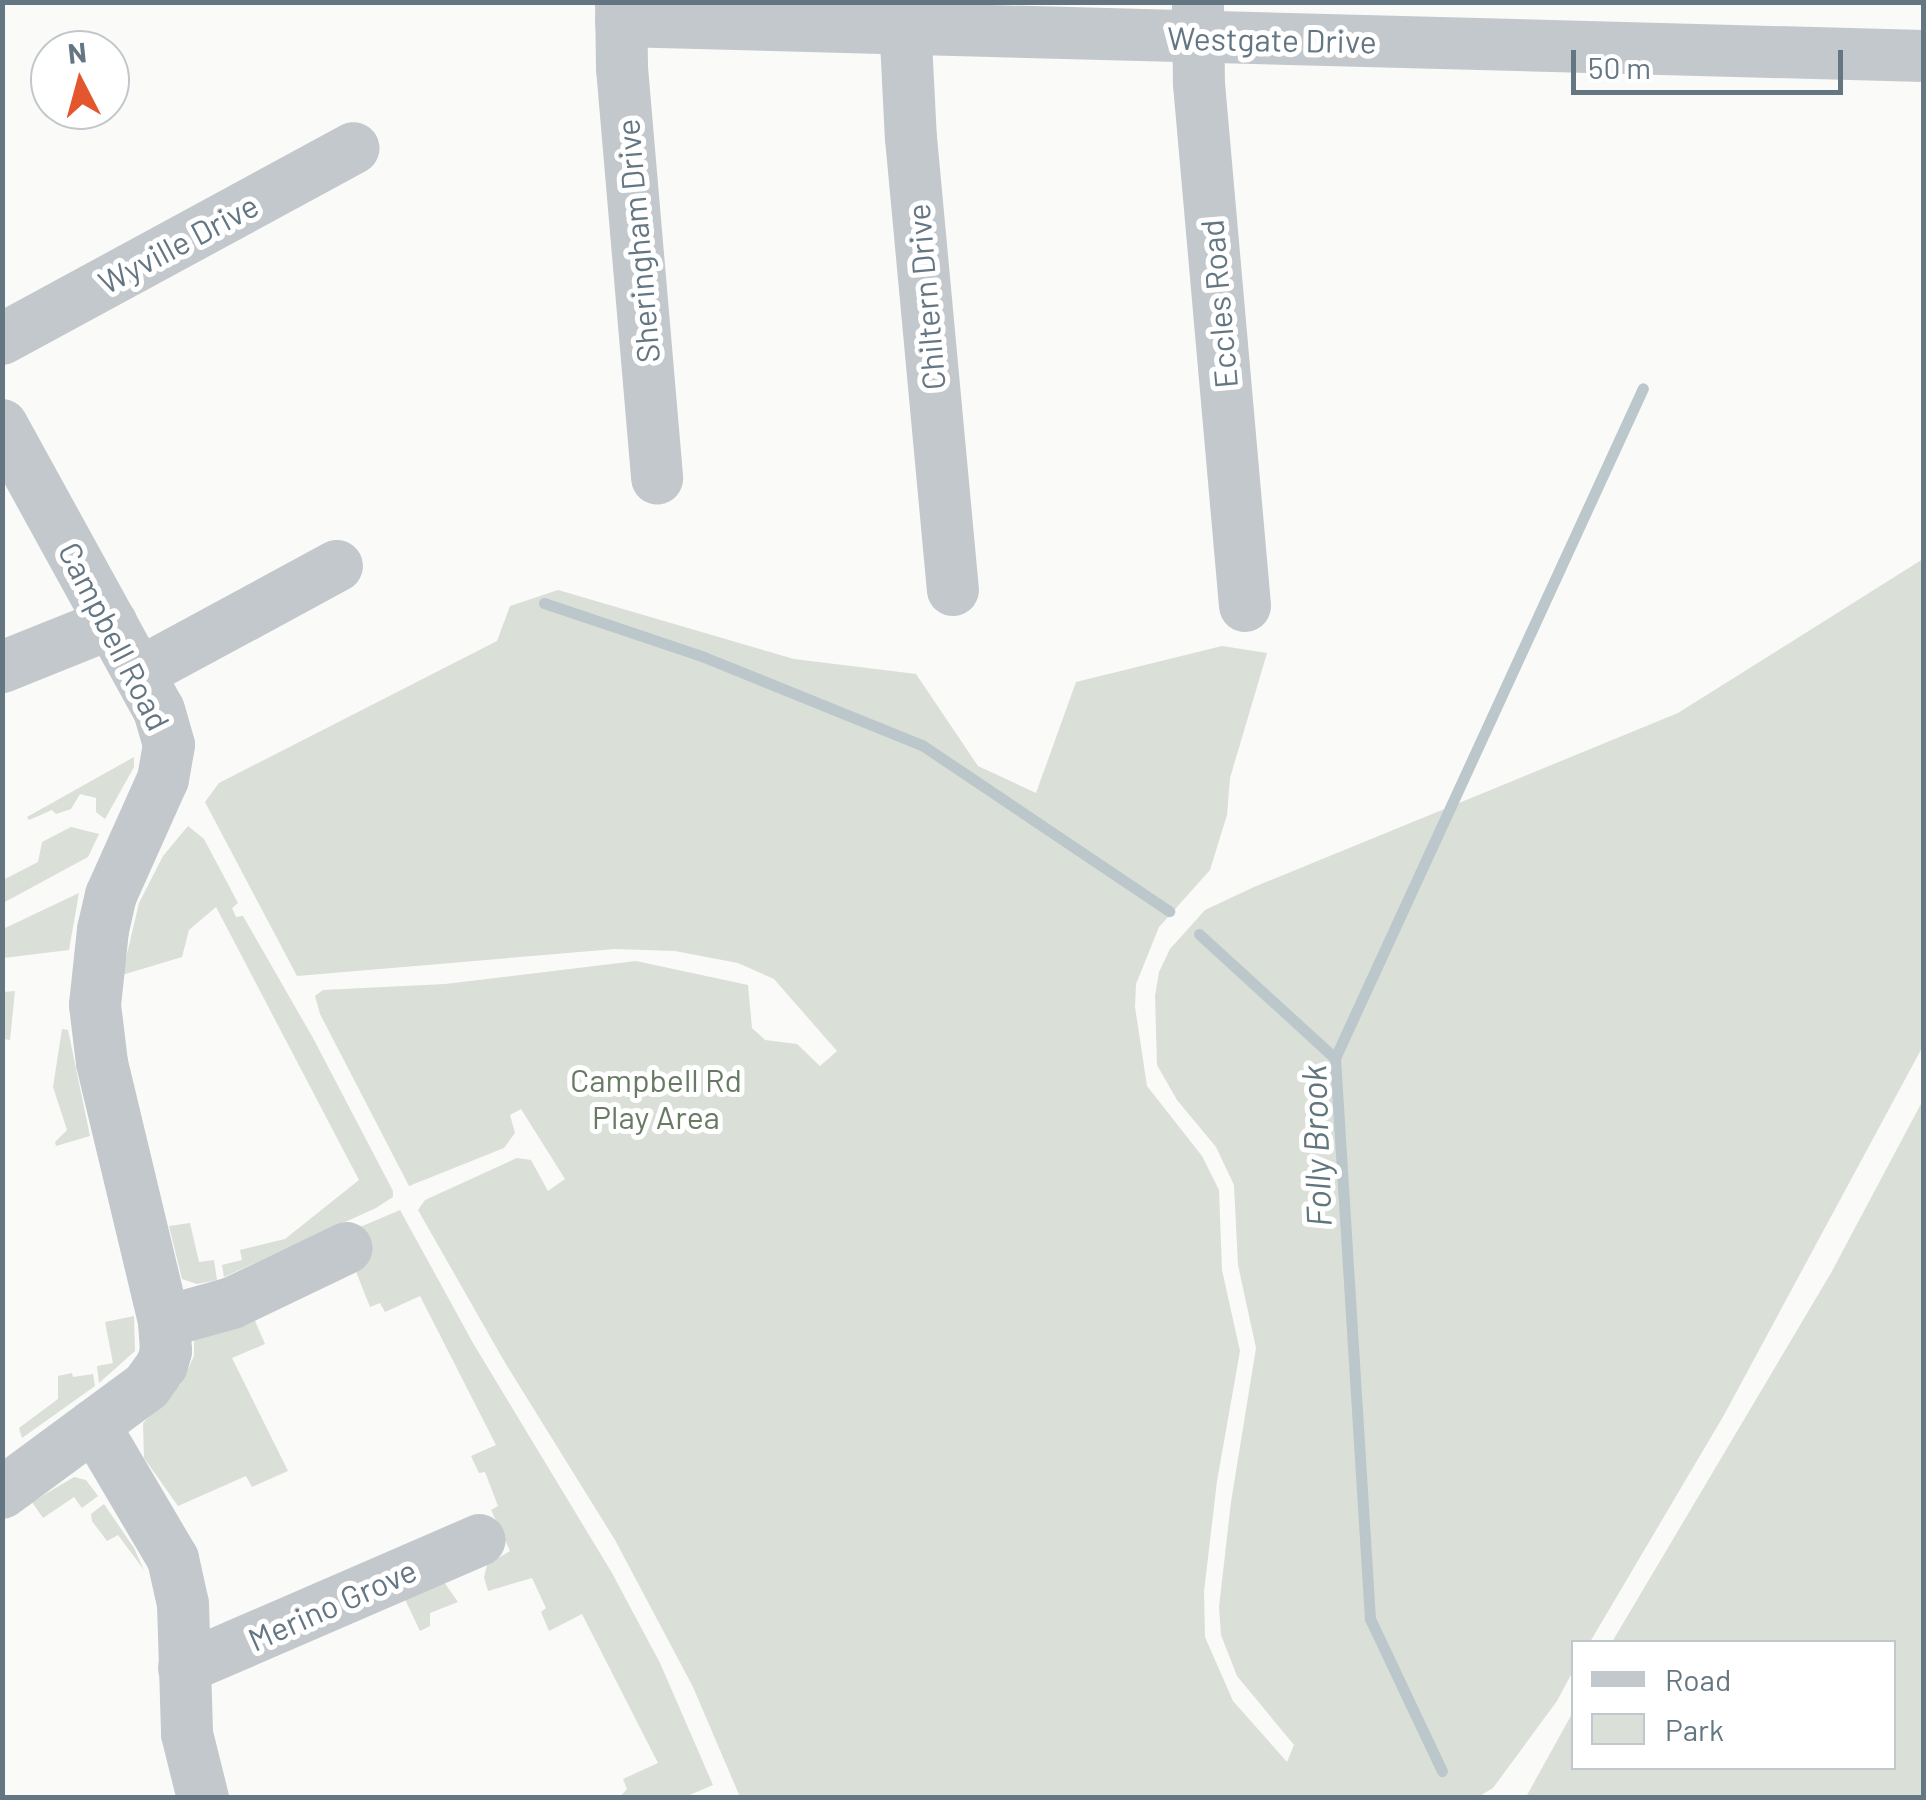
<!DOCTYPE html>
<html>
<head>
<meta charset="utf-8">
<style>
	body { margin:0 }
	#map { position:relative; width:1926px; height:1800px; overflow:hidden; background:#fafaf8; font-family:Barlow,sans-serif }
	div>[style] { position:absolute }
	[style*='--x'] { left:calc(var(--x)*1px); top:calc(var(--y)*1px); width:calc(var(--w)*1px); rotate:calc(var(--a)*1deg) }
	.green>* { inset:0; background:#dadfd7 }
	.stream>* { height:11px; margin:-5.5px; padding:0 5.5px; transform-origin:5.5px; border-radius:5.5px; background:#bbc7cb }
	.minor>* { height:52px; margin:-26px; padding:0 26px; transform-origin:26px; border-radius:26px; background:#c3c8cc }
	span { translate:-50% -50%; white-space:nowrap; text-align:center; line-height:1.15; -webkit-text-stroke:10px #fff; paint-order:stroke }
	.street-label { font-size:32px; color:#657683 }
	.park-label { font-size:32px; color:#687a64 }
	.water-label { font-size:35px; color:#60757c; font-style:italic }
	.frame { position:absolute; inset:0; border:5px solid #657683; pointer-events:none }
	.legend { position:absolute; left:1571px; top:1640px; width:325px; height:130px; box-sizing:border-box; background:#fff; border:2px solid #c1c8cd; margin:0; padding:12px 18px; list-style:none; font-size:30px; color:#657683 }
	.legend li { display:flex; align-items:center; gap:20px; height:50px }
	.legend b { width:50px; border:2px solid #c1c8cd }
	.north { position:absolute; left:30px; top:30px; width:100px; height:100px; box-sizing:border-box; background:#fff; border:2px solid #c1c8cd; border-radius:50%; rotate:354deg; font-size:28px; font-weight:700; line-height:40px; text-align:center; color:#657683 }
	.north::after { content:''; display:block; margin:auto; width:35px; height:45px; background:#e4572e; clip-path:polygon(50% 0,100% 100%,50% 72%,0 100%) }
	.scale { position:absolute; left:1571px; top:50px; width:272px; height:45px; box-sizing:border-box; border:5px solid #657683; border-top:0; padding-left:12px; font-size:30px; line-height:35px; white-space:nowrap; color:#657683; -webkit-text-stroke:8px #fff; paint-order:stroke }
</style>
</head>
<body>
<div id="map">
	<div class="green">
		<i style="clip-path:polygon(1923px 559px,1923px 1046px,1724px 1415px,1590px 1642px,1574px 1642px,1573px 1671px,1557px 1701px,1493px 1788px,1478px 1797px,740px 1797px,693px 1687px,615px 1540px,504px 1361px,418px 1210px,425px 1200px,517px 1158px,531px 1160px,548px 1191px,565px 1179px,521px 1109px,510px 1115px,515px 1133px,504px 1148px,409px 1186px,320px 1014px,315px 996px,323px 990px,445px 984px,636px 961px,748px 985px,752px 1028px,765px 1040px,797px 1044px,820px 1066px,837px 1051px,774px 979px,738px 963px,675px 951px,615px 949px,297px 976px,205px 802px,219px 783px,497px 641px,510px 606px,558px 590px,794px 659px,916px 674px,978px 766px,1036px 793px,1076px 682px,1222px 646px,1267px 653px,1230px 778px,1227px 815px,1210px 870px,1159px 927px,1136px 984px,1135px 1007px,1147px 1086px,1202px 1156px,1219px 1190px,1222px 1270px,1240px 1351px,1217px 1481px,1204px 1592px,1205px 1637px,1233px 1701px,1287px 1762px,1294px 1745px,1237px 1676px,1221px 1635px,1219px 1607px,1231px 1502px,1256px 1348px,1238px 1265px,1234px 1185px,1216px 1147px,1177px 1100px,1157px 1065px,1155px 996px,1159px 972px,1170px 949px,1205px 910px,1254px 887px,1678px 713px)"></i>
		<i style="clip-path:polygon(134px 757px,134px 767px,105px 819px,96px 812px,96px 798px,80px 794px,71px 809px,56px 814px,52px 810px,29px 820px,27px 817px)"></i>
		<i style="clip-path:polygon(188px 826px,204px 839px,238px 903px,232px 908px,236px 917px,243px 916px,313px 1038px,393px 1191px,393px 1197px,376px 1208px,224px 1277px,222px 1265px,242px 1260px,240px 1250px,285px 1239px,359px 1180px,216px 907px,189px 930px,182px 957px,122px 975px,139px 903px,163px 856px)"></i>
		<i style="clip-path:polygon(71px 827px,99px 834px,88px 857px,3px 903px,3px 880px,38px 862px,42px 842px)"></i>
		<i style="clip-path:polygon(79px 893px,69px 950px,3px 958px,3px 929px)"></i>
		<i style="clip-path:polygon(15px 991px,10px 1040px,3px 1039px,3px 992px)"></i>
		<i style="clip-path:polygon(62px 1029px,68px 1030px,90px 1136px,56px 1146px,55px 1142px,67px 1130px,53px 1087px)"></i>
		<i style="clip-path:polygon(1923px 1100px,1923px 1797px,1526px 1797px,1573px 1712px,1574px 1768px,1894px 1768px,1894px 1642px,1612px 1642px,1831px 1273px)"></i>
		<i style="clip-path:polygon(400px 1210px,473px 1343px,612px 1573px,660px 1663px,713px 1785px,685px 1797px,620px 1797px,627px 1789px,623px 1779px,658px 1763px,582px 1614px,549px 1631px,541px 1612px,546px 1608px,532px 1578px,488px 1591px,484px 1577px,487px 1565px,510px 1551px,491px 1510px,498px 1506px,485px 1472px,479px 1473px,471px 1456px,496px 1445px,420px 1296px,385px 1312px,380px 1303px,370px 1307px,355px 1269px,353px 1230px)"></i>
		<i style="clip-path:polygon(190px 1223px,199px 1262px,214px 1260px,217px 1280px,197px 1284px,182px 1279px,169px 1226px)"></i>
		<i style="clip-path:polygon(252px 1314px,265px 1344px,232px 1358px,288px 1471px,252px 1487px,246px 1476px,178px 1506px,144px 1458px,143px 1423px,181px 1384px,194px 1356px,194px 1335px)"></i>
		<i style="clip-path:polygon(134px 1316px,135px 1351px,99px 1383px,97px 1366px,113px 1363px,105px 1322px)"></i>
		<i style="clip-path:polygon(72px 1373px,73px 1377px,93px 1374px,95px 1386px,22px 1438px,19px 1428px,58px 1399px,58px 1376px)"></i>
		<i style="clip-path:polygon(74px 1477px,86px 1480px,98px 1496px,82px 1508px,74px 1497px,43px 1518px,32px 1502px)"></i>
		<i style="clip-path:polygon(104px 1504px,134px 1548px,144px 1570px,118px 1535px,107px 1541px,92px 1521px,91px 1514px)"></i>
		<i style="clip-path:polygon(444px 1582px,458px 1602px,430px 1613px,430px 1626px,420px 1631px,401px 1591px)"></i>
	</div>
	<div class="stream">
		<i style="--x:544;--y:603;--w:169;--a:18.6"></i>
		<i style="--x:704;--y:657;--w:235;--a:22"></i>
		<i style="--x:922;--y:745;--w:298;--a:33.9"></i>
		<i style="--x:1199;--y:934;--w:184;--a:42.4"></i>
		<i style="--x:1442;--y:1771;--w:168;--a:-115.3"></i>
		<i style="--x:1370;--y:1619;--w:562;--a:-93.57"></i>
		<i style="--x:1335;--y:1058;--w:737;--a:-65.31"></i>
	</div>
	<div class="minor">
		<i style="--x:621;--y:2;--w:66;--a:89.1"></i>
		<i style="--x:622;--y:68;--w:412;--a:85.1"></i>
		<i style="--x:904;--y:2;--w:136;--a:87.1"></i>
		<i style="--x:911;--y:138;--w:454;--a:84.7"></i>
		<i style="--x:1198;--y:5;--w:79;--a:89.3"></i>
		<i style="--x:1199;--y:84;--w:524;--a:84.96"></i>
		<i style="--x:621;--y:21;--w:1303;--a:1.54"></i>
		<i style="--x:2;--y:339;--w:400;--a:-28.5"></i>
		<i style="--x:2;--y:425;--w:325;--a:61.2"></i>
		<i style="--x:159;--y:710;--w:36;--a:74"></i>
		<i style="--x:169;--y:745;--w:35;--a:100"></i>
		<i style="--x:163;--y:779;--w:127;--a:114.1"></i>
		<i style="--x:111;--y:895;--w:36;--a:103"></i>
		<i style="--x:103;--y:930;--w:75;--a:96.1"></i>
		<i style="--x:95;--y:1005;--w:58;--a:83.1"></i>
		<i style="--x:102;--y:1063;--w:266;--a:76.5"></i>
		<i style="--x:164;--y:1322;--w:29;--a:86"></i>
		<i style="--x:166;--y:1351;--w:15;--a:106"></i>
		<i style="--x:162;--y:1365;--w:26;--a:126"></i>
		<i style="--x:147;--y:1386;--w:180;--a:143.6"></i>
		<i style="--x:2;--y:667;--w:118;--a:-21.8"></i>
		<i style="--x:139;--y:673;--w:225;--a:-28.4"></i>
		<i style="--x:164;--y:1322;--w:71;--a:-15.6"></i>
		<i style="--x:232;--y:1303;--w:127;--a:-25.6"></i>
		<i style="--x:94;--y:1425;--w:156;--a:59.5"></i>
		<i style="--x:173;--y:1559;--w:46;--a:77.5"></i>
		<i style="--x:183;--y:1604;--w:130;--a:88.2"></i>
		<i style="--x:187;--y:1734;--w:66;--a:76"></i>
		<i style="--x:184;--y:1668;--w:322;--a:-23.4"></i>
	</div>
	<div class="street-label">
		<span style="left:1272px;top:39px;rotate:1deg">Westgate Drive</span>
		<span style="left:637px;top:241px;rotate:-95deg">Sheringham Drive</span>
		<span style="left:178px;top:243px;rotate:-28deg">Wyville Drive</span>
		<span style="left:925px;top:297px;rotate:-95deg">Chiltern Drive</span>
		<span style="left:1218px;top:304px;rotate:-95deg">Eccles Road</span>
		<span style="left:115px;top:636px;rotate:63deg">Campbell Road</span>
		<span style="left:332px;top:1604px;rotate:-24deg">Merino Grove</span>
	</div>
	<div class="park-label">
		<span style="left:656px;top:1098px">Campbell Rd<br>Play Area</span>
	</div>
	<div class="water-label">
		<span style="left:1315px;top:1146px;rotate:-92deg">Folly Brook</span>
	</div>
	<div class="frame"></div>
	<ul class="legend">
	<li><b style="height:12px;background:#c3c8cc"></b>Road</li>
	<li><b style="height:28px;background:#dadfd7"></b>Park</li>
	</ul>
	<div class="north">N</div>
	<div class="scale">50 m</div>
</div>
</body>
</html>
